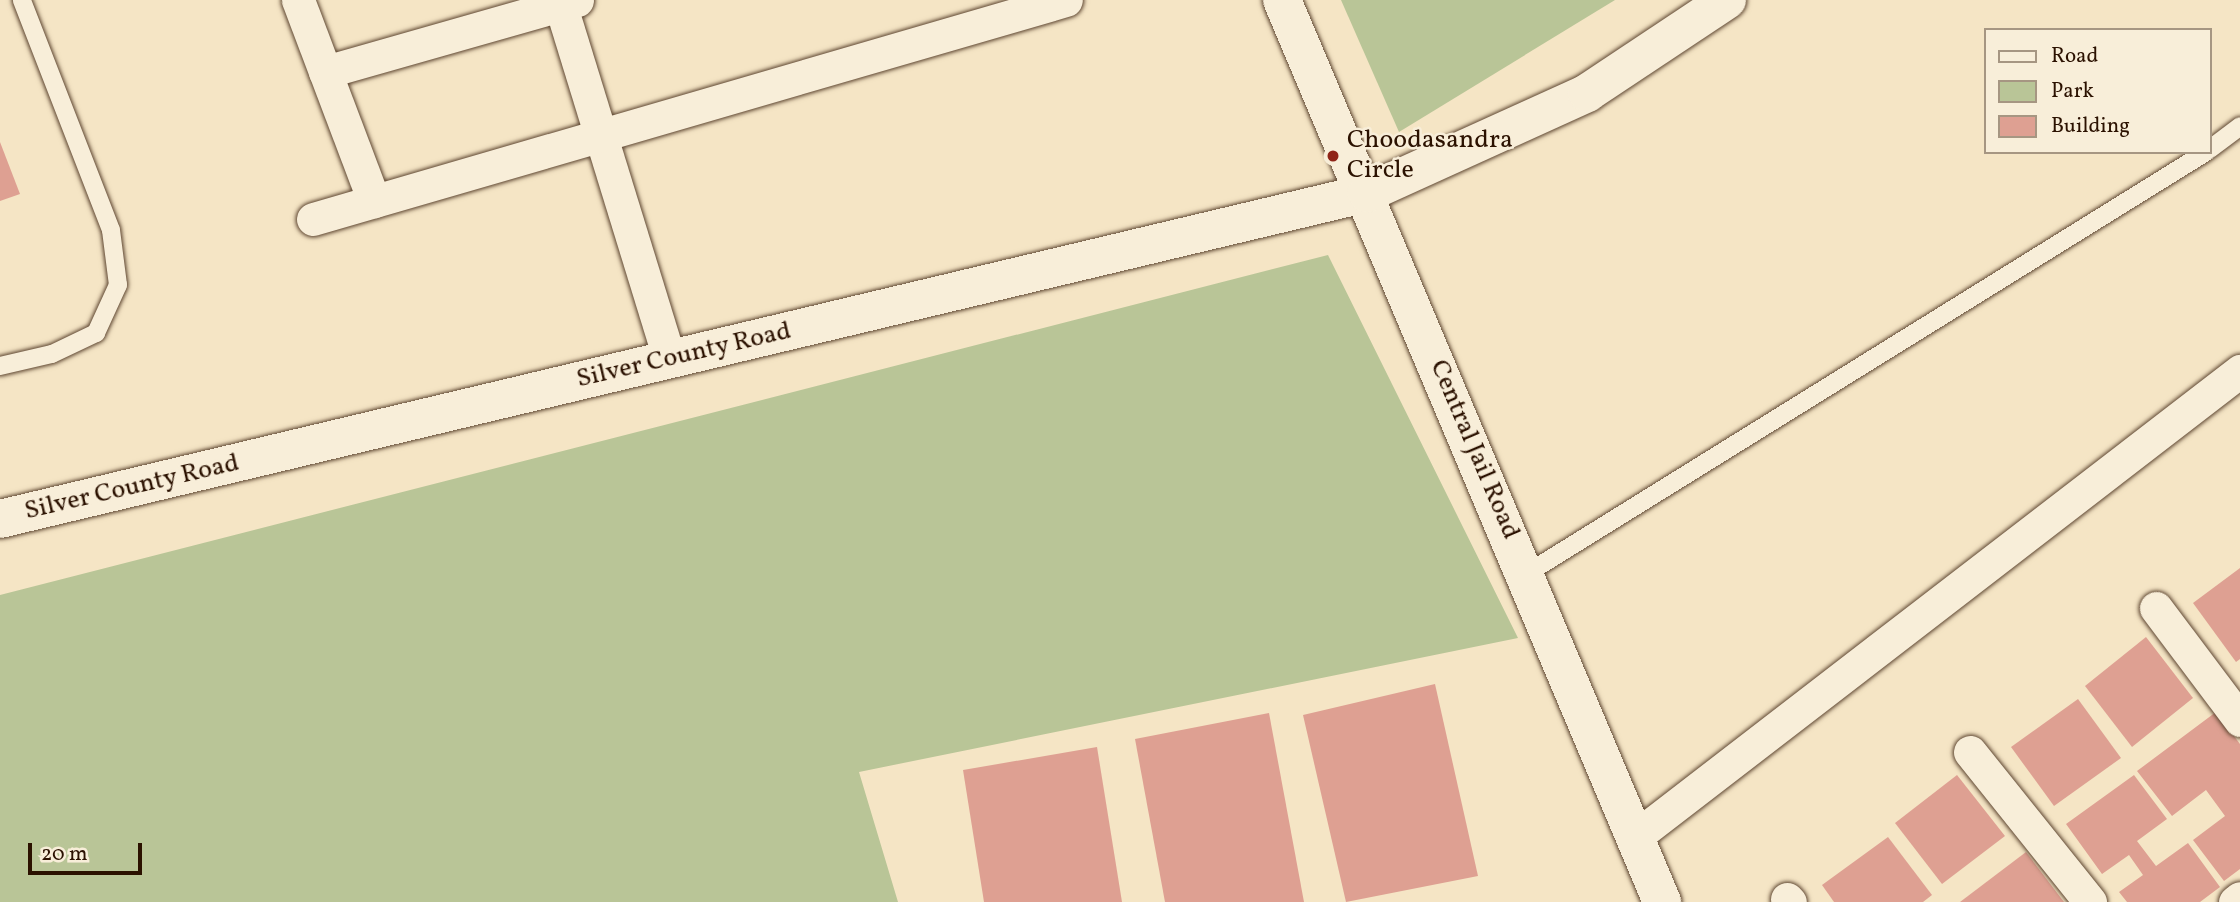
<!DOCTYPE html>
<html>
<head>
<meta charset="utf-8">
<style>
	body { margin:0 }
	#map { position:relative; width:2240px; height:902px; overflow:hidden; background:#f5e5c5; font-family:Vollkorn,serif }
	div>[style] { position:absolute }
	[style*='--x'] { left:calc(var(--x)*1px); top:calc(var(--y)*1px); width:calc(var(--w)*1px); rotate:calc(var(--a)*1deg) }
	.green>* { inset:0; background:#b9c597 }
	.building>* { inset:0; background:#dea092 }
	.roads { filter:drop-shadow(0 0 2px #5e4631) drop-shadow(0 0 2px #5e4631) }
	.lane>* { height:18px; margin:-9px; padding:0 9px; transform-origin:9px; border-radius:9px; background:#f8eed9 }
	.street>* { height:33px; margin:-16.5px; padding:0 16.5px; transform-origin:16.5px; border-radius:16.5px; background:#f8eed9 }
	.secondary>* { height:38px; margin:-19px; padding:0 19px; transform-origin:19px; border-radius:19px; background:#f8eed9 }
	.dots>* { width:19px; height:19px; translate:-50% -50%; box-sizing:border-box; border:4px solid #f8eed9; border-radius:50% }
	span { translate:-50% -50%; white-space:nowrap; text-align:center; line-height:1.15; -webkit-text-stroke:5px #f8eed9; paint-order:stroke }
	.poi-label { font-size:26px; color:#2b1100 }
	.left { translate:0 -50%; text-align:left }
	.street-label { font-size:26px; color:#2b1100 }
	.legend { position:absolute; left:1984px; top:28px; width:228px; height:126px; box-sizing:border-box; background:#f8eed9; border:2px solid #a69682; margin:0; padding:9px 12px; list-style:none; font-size:21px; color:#2b1100 }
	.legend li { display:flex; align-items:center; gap:14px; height:35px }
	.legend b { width:35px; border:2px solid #a69682 }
	.scale { position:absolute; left:28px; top:843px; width:114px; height:32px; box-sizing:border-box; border:4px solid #2b1100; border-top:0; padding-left:9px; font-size:21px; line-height:24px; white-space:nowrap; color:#2b1100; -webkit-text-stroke:5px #f8eed9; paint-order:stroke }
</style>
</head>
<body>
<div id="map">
	<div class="green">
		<i style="clip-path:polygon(1341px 0,1615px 0,1399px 132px)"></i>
		<i style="clip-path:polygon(1328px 255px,1518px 638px,859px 772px,898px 902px,0 902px,0 595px)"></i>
	</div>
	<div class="building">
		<i style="clip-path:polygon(0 142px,20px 194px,0 201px)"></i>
		<i style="clip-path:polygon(2240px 568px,2240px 659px,2236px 662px,2193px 603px)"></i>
		<i style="clip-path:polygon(2146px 637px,2193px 698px,2132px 747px,2085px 686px)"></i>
		<i style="clip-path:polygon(1435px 684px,1478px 876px,1346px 902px,1303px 715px)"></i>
		<i style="clip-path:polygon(2078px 699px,2121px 758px,2054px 806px,2011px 747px)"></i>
		<i style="clip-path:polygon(2216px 712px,2240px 744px,2240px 869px,2224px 881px,2193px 840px,2225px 816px,2206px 790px,2172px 816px,2137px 771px)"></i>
		<i style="clip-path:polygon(1269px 713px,1304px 902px,1165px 902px,1135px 739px)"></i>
		<i style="clip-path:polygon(1097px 747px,1122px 902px,984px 902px,963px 770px)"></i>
		<i style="clip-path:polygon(1957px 775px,2005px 836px,1942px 884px,1895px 823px)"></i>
		<i style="clip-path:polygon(2134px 775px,2167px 819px,2137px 841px,2156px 866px,2188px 843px,2220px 887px,2200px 902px,2127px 902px,2119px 892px,2143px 875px,2129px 855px,2102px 874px,2066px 824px)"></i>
		<i style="clip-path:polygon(1888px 837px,1932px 895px,1923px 902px,1834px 902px,1822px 885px)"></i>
		<i style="clip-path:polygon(2026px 852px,2064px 902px,1960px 902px)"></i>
	</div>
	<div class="roads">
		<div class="lane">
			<i style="--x:2210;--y:149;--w:38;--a:-37"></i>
			<i style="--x:0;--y:366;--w:53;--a:-13"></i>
			<i style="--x:52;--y:354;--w:49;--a:-25.5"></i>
			<i style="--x:96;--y:333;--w:53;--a:-65.4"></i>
			<i style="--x:118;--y:285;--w:55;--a:-97.3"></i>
			<i style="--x:111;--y:230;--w:247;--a:-111.2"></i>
			<i style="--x:1526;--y:574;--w:800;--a:-31.82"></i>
		</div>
		<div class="street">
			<i style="--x:298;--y:0;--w:215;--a:69.3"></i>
			<i style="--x:559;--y:0;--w:377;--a:72.9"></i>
			<i style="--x:325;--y:72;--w:262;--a:-15.9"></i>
			<i style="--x:313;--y:219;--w:784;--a:-16.22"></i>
			<i style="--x:2156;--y:608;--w:140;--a:53.1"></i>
			<i style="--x:1970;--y:752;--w:192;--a:51.3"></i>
			<i style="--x:1635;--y:837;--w:764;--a:-37.61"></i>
			<i style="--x:1787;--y:899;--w:4;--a:45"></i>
			<i style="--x:2235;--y:902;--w:6;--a:-39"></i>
		</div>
		<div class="secondary">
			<i style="--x:1282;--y:0;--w:979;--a:67.15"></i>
			<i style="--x:0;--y:519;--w:1405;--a:-13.41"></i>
			<i style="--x:1367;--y:193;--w:242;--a:-24.4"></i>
			<i style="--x:1587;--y:93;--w:168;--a:-33.6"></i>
		</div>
	</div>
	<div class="dots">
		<i style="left:1333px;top:156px;background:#8f2418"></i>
	</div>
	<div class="poi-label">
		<span class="left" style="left:1347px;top:156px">Choodasandra<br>Circle</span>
	</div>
	<div class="street-label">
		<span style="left:684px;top:356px;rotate:-13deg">Silver County Road</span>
		<span style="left:1474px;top:450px;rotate:67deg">Central Jail Road</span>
		<span style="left:132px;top:488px;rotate:-13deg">Silver County Road</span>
	</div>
	<ul class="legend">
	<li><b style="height:9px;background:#f8eed9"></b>Road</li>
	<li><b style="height:19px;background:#b9c597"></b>Park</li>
	<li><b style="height:19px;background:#dea092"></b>Building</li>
	</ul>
	<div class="scale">20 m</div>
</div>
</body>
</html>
